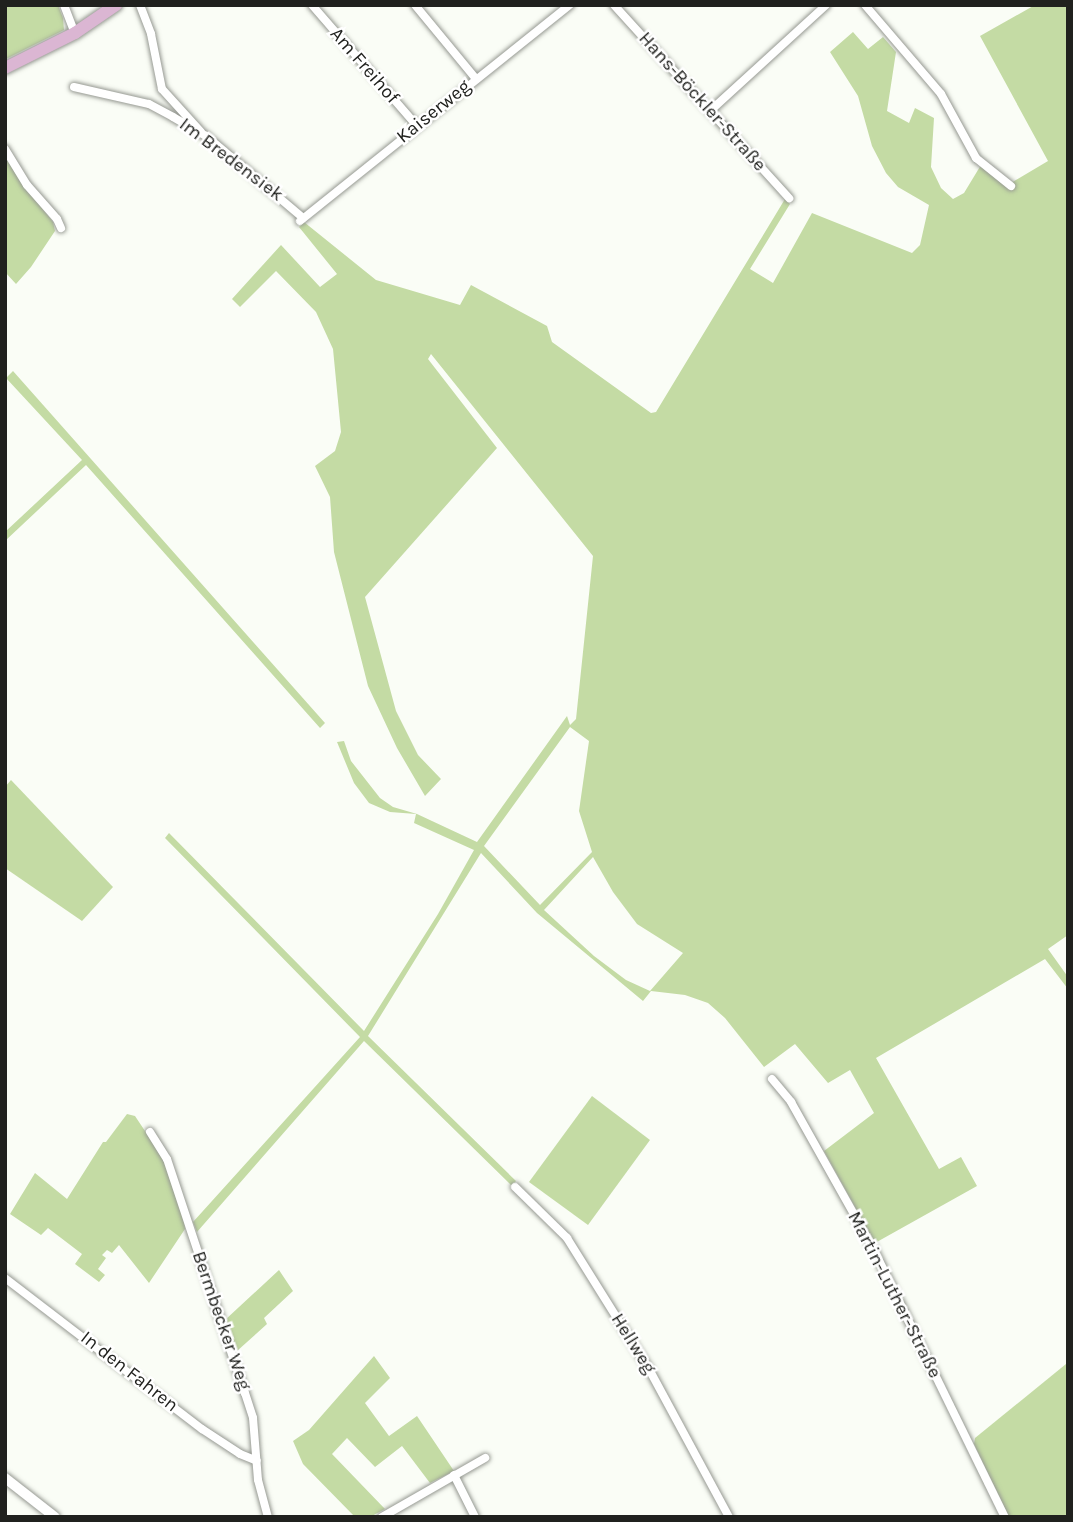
<!DOCTYPE html>
<html>
<head>
<meta charset="utf-8">
<style>
	body { margin:0 }
	#map { position:relative; width:1073px; height:1522px; overflow:hidden; background:#fafdf6; font-family:Karla,sans-serif }
	div>[style] { position:absolute }
	[style*='--x'] { left:calc(var(--x)*1px); top:calc(var(--y)*1px); width:calc(var(--w)*1px); rotate:calc(var(--a)*1deg) }
	.green>* { inset:0; background:#c4dba4 }
	.roads { filter:drop-shadow(0 0 2px #969992) drop-shadow(0 0 2px #969992) }
	.minor>* { height:8px; margin:-4px; padding:0 4px; transform-origin:4px; border-radius:4px; background:#fff }
	.secondary>* { height:10px; margin:-5px; padding:0 5px; transform-origin:5px; border-radius:5px; background:#fff }
	.primary>* { height:12px; margin:-6px; padding:0 6px; transform-origin:6px; border-radius:6px; background:#dbb6d3 }
	span { translate:-50% -50%; white-space:nowrap; text-align:center; line-height:1.15; -webkit-text-stroke:5px #fff; paint-order:stroke }
	.street-label { font-size:19px; color:#20211e }
	.frame { position:absolute; inset:0; border:7px solid #20211e; pointer-events:none }
</style>
</head>
<body>
<div id="map">
	<div class="green">
		<i style="clip-path:polygon(5px 5px,58px 5px,63px 18px,64px 30px,6px 59px)"></i>
		<i style="clip-path:polygon(evenodd,1035px 5px,1068px 5px,1068px 935px,1048px 949px,1068px 977px,1068px 989px,1045px 959px,876px 1058px,939px 1169px,961px 1157px,977px 1186px,875px 1243px,824px 1151px,874px 1113px,850px 1070px,828px 1083px,795px 1044px,764px 1067px,725px 1018px,708px 1003px,685px 995px,651px 991px,643px 1001px,537px 913px,481px 853px,368px 1036px,516px 1181px,512px 1186px,364px 1041px,197px 1232px,193px 1222px,360px 1037px,165px 838px,169px 833px,364px 1031px,438px 914px,474px 850px,414px 823px,416px 814px,390px 812px,369px 803px,354px 783px,337px 742px,344px 741px,351px 761px,380px 798px,393px 807px,417px 814px,477px 842px,567px 716px,570px 725px,576px 719px,593px 556px,431px 354px,428px 359px,497px 448px,365px 597px,396px 711px,418px 755px,441px 779px,425px 796px,397px 748px,368px 686px,334px 552px,330px 497px,315px 466px,335px 451px,341px 432px,333px 349px,316px 312px,276px 271px,240px 307px,232px 299px,281px 245px,320px 287px,337px 274px,299px 227px,304px 222px,376px 280px,460px 305px,471px 285px,547px 326px,552px 342px,651px 413px,656px 412px,785px 199px,790px 204px,750px 269px,773px 283px,812px 213px,912px 253px,920px 245px,929px 205px,898px 187px,886px 173px,872px 146px,858px 96px,830px 52px,853px 32px,868px 49px,883px 37px,896px 52px,887px 111px,909px 123px,915px 108px,934px 118px,931px 167px,941px 188px,953px 199px,964px 193px,981px 165px,1006px 186px,1048px 161px,980px 36px,1035px 5px,570px 727px,589px 741px,579px 811px,592px 852px,540px 905px,484px 846px,570px 727px,1035px 5px,593px 857px,613px 892px,637px 924px,683px 953px,650px 991px,626px 980px,594px 956px,544px 910px,593px 857px)"></i>
		<i style="clip-path:polygon(5px 152px,25px 187px,53px 222px,55px 231px,31px 267px,16px 284px,5px 272px)"></i>
		<i style="clip-path:polygon(13px 371px,325px 723px,320px 728px,86px 465px,5px 541px,5px 532px,82px 460px,6px 378px)"></i>
		<i style="clip-path:polygon(11px 780px,113px 887px,82px 921px,5px 868px,5px 787px)"></i>
		<i style="clip-path:polygon(592px 1096px,650px 1140px,588px 1225px,529px 1182px)"></i>
		<i style="clip-path:polygon(127px 1114px,135px 1116px,163px 1158px,184px 1217px,185px 1229px,149px 1283px,119px 1245px,112px 1253px,107px 1250px,102px 1255px,106px 1258px,98px 1269px,105px 1275px,99px 1282px,75px 1264px,82px 1254px,48px 1228px,41px 1235px,10px 1214px,35px 1173px,67px 1199px,103px 1142px,106px 1142px)"></i>
		<i style="clip-path:polygon(279px 1270px,293px 1291px,264px 1318px,267px 1324px,237px 1351px,225px 1320px)"></i>
		<i style="clip-path:polygon(374px 1356px,390px 1378px,365px 1403px,389px 1436px,417px 1416px,454px 1471px,430px 1483px,402px 1446px,375px 1467px,347px 1438px,332px 1454px,385px 1509px,370px 1517px,355px 1517px,303px 1464px,293px 1441px,309px 1430px)"></i>
		<i style="clip-path:polygon(1066px 1364px,1068px 1517px,1009px 1517px,974px 1444px,975px 1438px)"></i>
	</div>
	<div class="roads">
		<div class="minor">
			<i style="--x:64;--y:5;--w:30;--a:69"></i>
			<i style="--x:140;--y:5;--w:31;--a:69"></i>
			<i style="--x:151;--y:34;--w:56;--a:78.7"></i>
			<i style="--x:162;--y:89;--w:58;--a:47.8"></i>
			<i style="--x:312;--y:5;--w:160;--a:49"></i>
			<i style="--x:415;--y:5;--w:96;--a:50.5"></i>
			<i style="--x:614;--y:5;--w:261;--a:47.8"></i>
			<i style="--x:865;--y:5;--w:117;--a:49.5"></i>
			<i style="--x:941;--y:94;--w:73;--a:61.3"></i>
			<i style="--x:976;--y:158;--w:45;--a:38.7"></i>
			<i style="--x:74;--y:87;--w:77;--a:12.8"></i>
			<i style="--x:149;--y:104;--w:27;--a:28"></i>
			<i style="--x:173;--y:117;--w:38;--a:30"></i>
			<i style="--x:206;--y:136;--w:127;--a:40.2"></i>
			<i style="--x:710;--y:111;--w:157;--a:-42.4"></i>
			<i style="--x:5;--y:149;--w:42;--a:58.6"></i>
			<i style="--x:27;--y:185;--w:45;--a:48.6"></i>
			<i style="--x:57;--y:219;--w:10;--a:66"></i>
			<i style="--x:300;--y:221;--w:346;--a:-38.7"></i>
			<i style="--x:772;--y:1079;--w:30;--a:50"></i>
			<i style="--x:791;--y:1102;--w:167;--a:60.7"></i>
			<i style="--x:873;--y:1248;--w:300;--a:63.9"></i>
			<i style="--x:150;--y:1132;--w:32;--a:58"></i>
			<i style="--x:167;--y:1159;--w:247;--a:71.6"></i>
			<i style="--x:245;--y:1393;--w:26;--a:72"></i>
			<i style="--x:253;--y:1418;--w:62;--a:85.4"></i>
			<i style="--x:258;--y:1480;--w:38;--a:75"></i>
			<i style="--x:515;--y:1187;--w:73;--a:44.4"></i>
			<i style="--x:567;--y:1238;--w:155;--a:58"></i>
			<i style="--x:649;--y:1369;--w:168;--a:61.6"></i>
			<i style="--x:5;--y:1278;--w:248;--a:37.5"></i>
			<i style="--x:202;--y:1429;--w:45;--a:33.3"></i>
			<i style="--x:240;--y:1454;--w:18;--a:22"></i>
			<i style="--x:454;--y:1475;--w:47;--a:63.4"></i>
			<i style="--x:382;--y:1517;--w:119;--a:-29.8"></i>
		</div>
		<div class="secondary">
			<i style="--x:5;--y:1478;--w:63;--a:38"></i>
		</div>
		<div class="primary">
			<i style="--x:5;--y:68;--w:78;--a:-26.6"></i>
			<i style="--x:75;--y:33;--w:50;--a:-34.3"></i>
		</div>
	</div>
	<div class="street-label">
		<span style="left:364px;top:66px;rotate:49deg">Am Freihof</span>
		<span style="left:702px;top:102px;rotate:48deg">Hans-Böckler-Straße</span>
		<span style="left:434px;top:112px;rotate:-39deg">Kaiserweg</span>
		<span style="left:231px;top:160px;rotate:37deg">Im Bredensiek</span>
		<span style="left:894px;top:1295px;rotate:63deg">Martin-Luther-Straße</span>
		<span style="left:221px;top:1321px;rotate:71deg">Bermbecker Weg</span>
		<span style="left:633px;top:1344px;rotate:58deg">Hellweg</span>
		<span style="left:129px;top:1372px;rotate:38deg">In den Fahren</span>
	</div>
	<div class="frame"></div>
</div>
</body>
</html>
